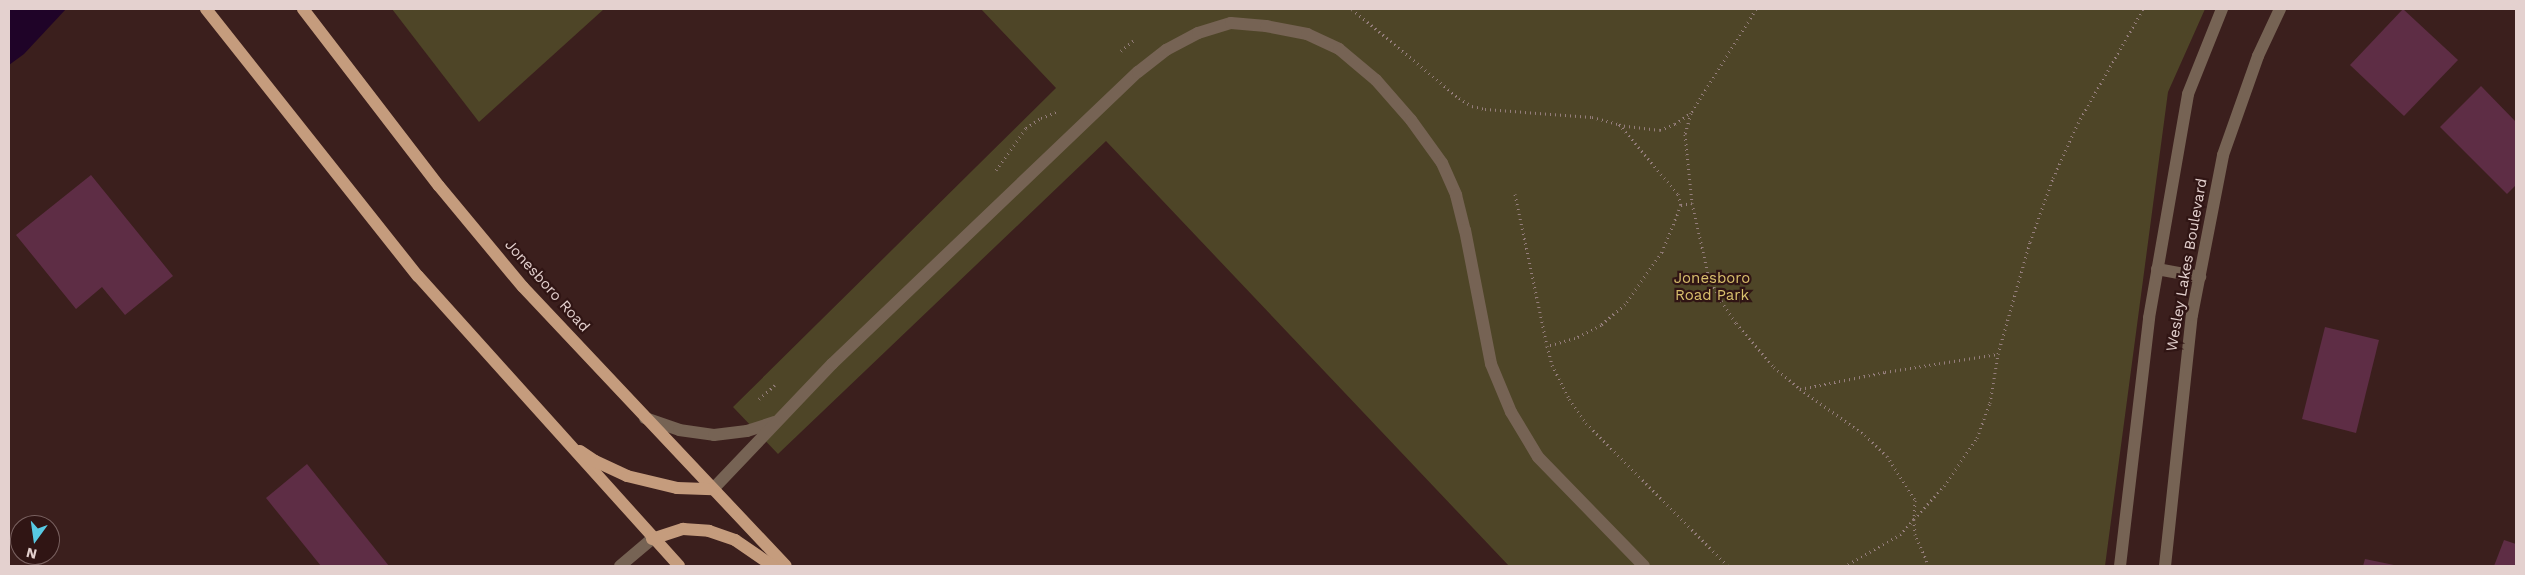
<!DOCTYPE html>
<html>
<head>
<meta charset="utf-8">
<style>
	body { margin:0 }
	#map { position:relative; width:2525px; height:575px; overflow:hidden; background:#3b1f1d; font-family:"Work Sans",sans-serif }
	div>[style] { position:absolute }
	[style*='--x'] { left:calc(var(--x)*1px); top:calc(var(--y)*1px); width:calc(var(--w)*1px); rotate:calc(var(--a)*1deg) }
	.green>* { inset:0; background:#4e4527 }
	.water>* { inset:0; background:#1f0328 }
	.building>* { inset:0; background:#5e2d45 }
	.path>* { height:3px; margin-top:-1.5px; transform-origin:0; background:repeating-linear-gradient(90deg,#957e7c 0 1px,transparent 0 5px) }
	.minor>* { height:12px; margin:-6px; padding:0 6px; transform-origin:6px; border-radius:6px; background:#766354 }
	.major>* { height:12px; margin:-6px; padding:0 6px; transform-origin:6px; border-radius:6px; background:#c59c7d }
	span { translate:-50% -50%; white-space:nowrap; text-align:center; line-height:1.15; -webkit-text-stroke:4.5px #301514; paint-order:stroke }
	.street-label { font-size:15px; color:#e4d1cf }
	.park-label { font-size:15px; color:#d9c06d }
	.frame { position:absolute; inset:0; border:10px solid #e4d1cf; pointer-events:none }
	.north { position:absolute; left:10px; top:515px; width:50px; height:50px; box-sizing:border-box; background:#301514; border:1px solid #78605f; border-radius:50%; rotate:194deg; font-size:14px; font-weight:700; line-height:20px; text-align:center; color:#e4d1cf }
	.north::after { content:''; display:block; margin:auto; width:18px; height:22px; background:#57c9e3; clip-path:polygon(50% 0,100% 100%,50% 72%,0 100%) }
</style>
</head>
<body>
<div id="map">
	<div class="green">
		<i style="clip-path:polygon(392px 9px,604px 9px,479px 122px)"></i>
		<i style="clip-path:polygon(981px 9px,2205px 9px,2168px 92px,2105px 566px,1509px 566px,1106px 141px,778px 454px,733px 407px,1056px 88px)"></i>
	</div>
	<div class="water">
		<i style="clip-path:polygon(9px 9px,66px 9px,24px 54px,9px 65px)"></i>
	</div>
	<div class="building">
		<i style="clip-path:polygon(2403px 9px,2458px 60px,2404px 116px,2350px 65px)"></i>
		<i style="clip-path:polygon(2481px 86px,2516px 122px,2516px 185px,2507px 194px,2440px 127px)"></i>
		<i style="clip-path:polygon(91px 175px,173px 276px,125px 315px,102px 287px,76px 309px,16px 235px)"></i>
		<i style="clip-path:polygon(2325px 327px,2379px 340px,2356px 433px,2302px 419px)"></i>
		<i style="clip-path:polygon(307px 464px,389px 566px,321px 566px,266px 498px)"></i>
		<i style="clip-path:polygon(2504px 540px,2516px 544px,2516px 566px,2494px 566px)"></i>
		<i style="clip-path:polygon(2365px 559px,2394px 565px,2394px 566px,2363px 566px)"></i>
	</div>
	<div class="path">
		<i style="--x:1352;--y:9;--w:139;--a:39.8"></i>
		<i style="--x:1459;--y:98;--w:15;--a:32"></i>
		<i style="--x:1472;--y:106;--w:13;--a:13"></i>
		<i style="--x:1485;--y:109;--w:107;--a:4.3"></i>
		<i style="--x:1592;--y:117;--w:28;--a:15"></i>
		<i style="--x:1619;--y:124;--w:92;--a:49.9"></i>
		<i style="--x:1678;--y:194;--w:11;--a:75"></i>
		<i style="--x:1681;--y:205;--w:51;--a:112"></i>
		<i style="--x:1662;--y:252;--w:64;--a:125.4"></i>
		<i style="--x:1625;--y:304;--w:32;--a:139"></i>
		<i style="--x:1601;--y:325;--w:29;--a:153"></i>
		<i style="--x:1575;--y:338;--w:29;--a:164"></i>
		<i style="--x:1756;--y:9;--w:123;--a:122"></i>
		<i style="--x:1691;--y:113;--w:22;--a:106"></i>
		<i style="--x:1685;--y:134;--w:69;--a:84.2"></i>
		<i style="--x:1692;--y:203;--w:77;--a:77.2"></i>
		<i style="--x:1709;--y:278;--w:26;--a:62"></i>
		<i style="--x:1721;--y:301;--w:27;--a:56"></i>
		<i style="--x:1736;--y:323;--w:58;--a:49.2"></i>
		<i style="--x:1774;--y:367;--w:34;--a:40"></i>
		<i style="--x:1800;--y:389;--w:80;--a:35.3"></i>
		<i style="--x:1865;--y:435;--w:30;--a:44"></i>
		<i style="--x:1887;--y:456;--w:52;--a:57.5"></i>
		<i style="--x:1915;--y:500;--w:19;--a:93"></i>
		<i style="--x:1914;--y:519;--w:20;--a:131"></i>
		<i style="--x:1901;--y:534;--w:64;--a:150.3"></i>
		<i style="--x:1121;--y:51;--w:16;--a:-40"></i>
		<i style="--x:1619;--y:125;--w:41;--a:7"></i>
		<i style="--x:1660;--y:130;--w:16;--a:-22"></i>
		<i style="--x:1675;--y:124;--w:19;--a:-35"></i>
		<i style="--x:996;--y:170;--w:52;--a:-54.5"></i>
		<i style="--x:1026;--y:128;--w:18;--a:-34"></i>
		<i style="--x:1041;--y:118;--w:19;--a:-21"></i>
		<i style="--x:1515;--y:194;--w:155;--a:78.1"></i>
		<i style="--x:1547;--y:346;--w:20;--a:75"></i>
		<i style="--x:1552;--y:365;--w:38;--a:63"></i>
		<i style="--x:1569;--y:399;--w:29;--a:55"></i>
		<i style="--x:1586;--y:423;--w:202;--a:45.2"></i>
		<i style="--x:1681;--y:205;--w:11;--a:-10"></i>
		<i style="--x:1800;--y:389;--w:87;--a:-11.3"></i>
		<i style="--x:1885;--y:372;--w:114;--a:-9.1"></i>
		<i style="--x:759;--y:399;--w:21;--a:-41"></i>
		<i style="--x:1929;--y:566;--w:34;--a:-114"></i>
		<i style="--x:1915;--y:535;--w:16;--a:-94"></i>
		<i style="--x:1914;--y:519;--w:45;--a:-47.7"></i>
		<i style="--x:1944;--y:486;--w:58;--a:-55.5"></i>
		<i style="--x:1977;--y:438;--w:37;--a:-70"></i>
		<i style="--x:1990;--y:403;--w:50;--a:-80.7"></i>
		<i style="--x:1998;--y:354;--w:116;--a:-74.1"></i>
		<i style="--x:2030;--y:242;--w:68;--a:-70.2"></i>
		<i style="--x:2053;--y:178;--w:60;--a:-65.6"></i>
		<i style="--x:2078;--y:123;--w:131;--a:-60.3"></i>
	</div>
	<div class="minor">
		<i style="--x:2157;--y:269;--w:44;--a:10.5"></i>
		<i style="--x:645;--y:418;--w:36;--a:19"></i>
		<i style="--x:679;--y:430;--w:35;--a:8"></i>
		<i style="--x:714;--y:435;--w:33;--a:-7"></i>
		<i style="--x:747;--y:431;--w:29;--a:-18"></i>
		<i style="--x:713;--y:489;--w:173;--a:-46.4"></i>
		<i style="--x:832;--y:364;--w:423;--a:-43.7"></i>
		<i style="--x:1138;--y:72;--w:36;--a:-38"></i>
		<i style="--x:1166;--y:50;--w:36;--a:-28"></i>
		<i style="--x:1198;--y:33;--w:34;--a:-17"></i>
		<i style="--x:1231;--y:23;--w:35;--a:5"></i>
		<i style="--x:1266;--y:26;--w:42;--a:11"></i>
		<i style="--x:1307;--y:34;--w:35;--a:25"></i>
		<i style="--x:1339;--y:49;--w:48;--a:40"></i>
		<i style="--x:1376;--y:80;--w:53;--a:48.8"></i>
		<i style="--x:1411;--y:120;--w:53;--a:54.2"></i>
		<i style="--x:1442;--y:163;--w:35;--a:66"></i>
		<i style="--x:1456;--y:195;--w:36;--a:76"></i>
		<i style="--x:1465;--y:230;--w:136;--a:79"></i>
		<i style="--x:1491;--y:364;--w:52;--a:67.4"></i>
		<i style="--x:1511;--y:412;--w:52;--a:59"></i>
		<i style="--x:1538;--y:457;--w:152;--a:45.8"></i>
		<i style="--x:620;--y:566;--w:42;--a:-40.2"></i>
		<i style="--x:2120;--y:566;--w:250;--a:-83.3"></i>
		<i style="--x:2149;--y:318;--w:227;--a:-80.1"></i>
		<i style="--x:2188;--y:94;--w:92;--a:-68.2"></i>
		<i style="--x:2165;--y:566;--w:252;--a:-83.9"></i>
		<i style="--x:2192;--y:315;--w:163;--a:-79"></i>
		<i style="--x:2223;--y:155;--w:105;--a:-70.5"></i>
		<i style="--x:2258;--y:56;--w:52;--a:-64.9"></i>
	</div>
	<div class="major">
		<i style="--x:206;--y:9;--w:341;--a:51.6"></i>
		<i style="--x:418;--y:276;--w:390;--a:48"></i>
		<i style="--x:303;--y:9;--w:223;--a:52.5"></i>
		<i style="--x:439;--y:186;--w:131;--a:50.3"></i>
		<i style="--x:523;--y:287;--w:383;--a:46.7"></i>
		<i style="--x:580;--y:451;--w:18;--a:34"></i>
		<i style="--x:595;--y:461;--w:35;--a:25"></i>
		<i style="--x:627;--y:476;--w:51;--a:13.5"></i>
		<i style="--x:677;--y:488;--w:36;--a:2"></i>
		<i style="--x:652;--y:539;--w:33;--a:-18"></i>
		<i style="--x:683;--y:529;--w:26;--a:4"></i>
		<i style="--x:709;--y:531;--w:28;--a:19"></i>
		<i style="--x:735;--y:540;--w:46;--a:34.4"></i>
	</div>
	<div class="street-label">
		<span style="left:2187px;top:265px;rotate:-80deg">Wesley Lakes Boulevard</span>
		<span style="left:547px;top:286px;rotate:48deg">Jonesboro Road</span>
	</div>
	<div class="park-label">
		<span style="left:1712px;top:287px">Jonesboro<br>Road Park</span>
	</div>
	<div class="frame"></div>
	<div class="north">N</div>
</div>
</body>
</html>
